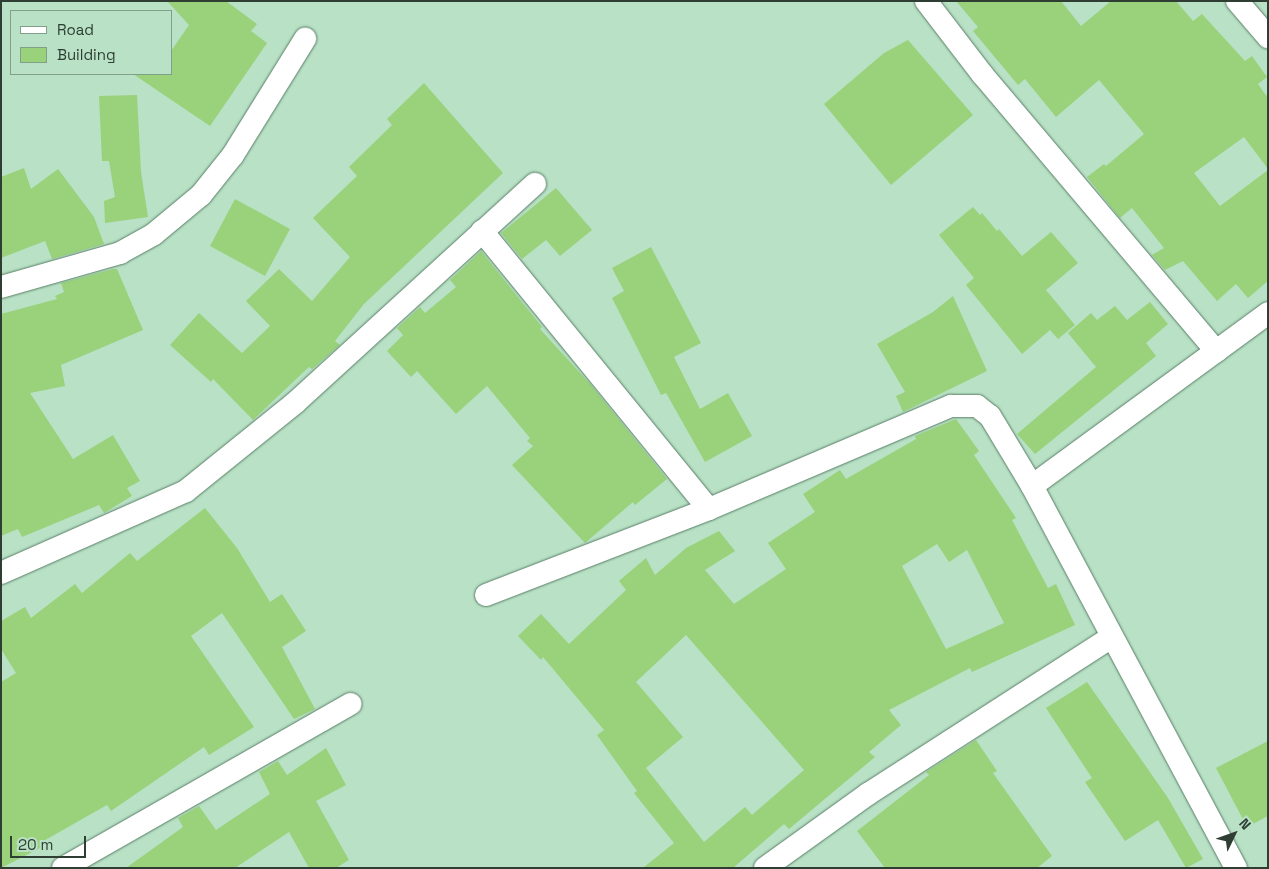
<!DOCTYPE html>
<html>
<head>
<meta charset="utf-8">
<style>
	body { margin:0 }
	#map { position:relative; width:1269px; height:869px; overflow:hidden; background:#b8e1c5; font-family:"Space Grotesk",sans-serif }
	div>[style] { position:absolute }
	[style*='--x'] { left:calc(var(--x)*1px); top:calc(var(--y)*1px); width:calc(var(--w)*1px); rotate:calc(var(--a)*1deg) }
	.building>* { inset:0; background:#9ad27c }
	.roads { filter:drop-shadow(0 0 1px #597e66) drop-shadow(0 0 1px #597e66) }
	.street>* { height:22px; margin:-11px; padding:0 11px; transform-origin:11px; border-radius:11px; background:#fff }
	span { translate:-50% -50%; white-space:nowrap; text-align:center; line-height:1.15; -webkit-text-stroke:4px #b8e1c5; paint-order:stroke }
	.frame { position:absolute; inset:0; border:2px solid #2e3e33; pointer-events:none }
	.legend { position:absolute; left:10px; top:10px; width:162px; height:65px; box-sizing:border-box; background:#b8e1c5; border:1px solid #81a08b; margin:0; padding:6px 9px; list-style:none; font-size:15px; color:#2e3e33 }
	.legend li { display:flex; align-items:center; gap:10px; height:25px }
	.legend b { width:25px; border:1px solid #81a08b }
	.north { position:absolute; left:1209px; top:809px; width:50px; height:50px; -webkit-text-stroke:4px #b8e1c5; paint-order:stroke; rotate:48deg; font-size:14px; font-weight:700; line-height:20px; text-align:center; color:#2e3e33 }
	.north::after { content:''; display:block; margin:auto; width:18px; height:22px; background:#2e3e33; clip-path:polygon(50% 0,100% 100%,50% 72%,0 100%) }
	.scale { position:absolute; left:10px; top:836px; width:76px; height:22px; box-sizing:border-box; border:2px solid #2e3e33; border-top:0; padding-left:6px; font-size:15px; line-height:18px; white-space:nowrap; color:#2e3e33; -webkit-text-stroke:4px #b8e1c5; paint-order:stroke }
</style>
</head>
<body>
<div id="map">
	<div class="building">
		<i style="clip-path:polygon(167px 1px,226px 1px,257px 24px,251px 31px,267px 43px,210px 126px,133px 74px,171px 74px,171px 51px,189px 25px)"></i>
		<i style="clip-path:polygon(956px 1px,1061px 1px,1081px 26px,1111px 1px,1176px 1px,1193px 21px,1202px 14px,1245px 61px,1252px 56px,1267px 77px,1258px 84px,1268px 98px,1268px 169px,1244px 137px,1194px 173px,1220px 206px,1268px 170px,1268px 281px,1248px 298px,1236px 284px,1217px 301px,1183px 261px,1165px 270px,1152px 255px,1164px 248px,1132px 208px,1120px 218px,1087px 177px,1104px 164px,1106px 166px,1144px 134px,1099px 80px,1056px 117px,1025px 79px,1018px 85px,973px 31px,978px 27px)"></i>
		<i style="clip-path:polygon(908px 40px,973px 115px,891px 185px,824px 104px,884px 53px)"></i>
		<i style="clip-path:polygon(424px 83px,503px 173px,364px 304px,335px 341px,340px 345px,312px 369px,309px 367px,253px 420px,213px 379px,211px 382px,170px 345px,199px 313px,242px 353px,270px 326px,246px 301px,279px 269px,312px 301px,350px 257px,313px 218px,357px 176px,349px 167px,392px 125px,387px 119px)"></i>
		<i style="clip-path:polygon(137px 95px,141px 172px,148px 217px,105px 223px,104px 201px,115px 197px,109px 161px,102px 161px,99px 96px)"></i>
		<i style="clip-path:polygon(24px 168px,31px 189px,58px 169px,94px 217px,104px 244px,52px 259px,45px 241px,1px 258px,1px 177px)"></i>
		<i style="clip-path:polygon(556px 188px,592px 230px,560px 256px,546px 240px,522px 259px,501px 233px)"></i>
		<i style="clip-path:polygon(235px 199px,290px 229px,265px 276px,210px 246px)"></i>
		<i style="clip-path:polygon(973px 207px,980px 215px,982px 213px,997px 231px,999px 229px,1022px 256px,1051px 232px,1078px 263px,1046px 290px,1075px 325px,1058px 339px,1050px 330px,1022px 354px,966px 285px,974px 278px,939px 235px)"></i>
		<i style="clip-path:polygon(651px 247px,701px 343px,674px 357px,700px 409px,728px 393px,752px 436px,705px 462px,666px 393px,661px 395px,612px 298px,624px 291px,612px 268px)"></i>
		<i style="clip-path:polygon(481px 251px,542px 327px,540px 329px,591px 385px,667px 479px,635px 505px,633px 502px,585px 543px,512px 465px,533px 446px,527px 441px,530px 438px,487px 386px,456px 414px,417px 371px,411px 377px,387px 351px,403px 335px,397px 328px,420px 307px,425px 313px,456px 287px,450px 280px)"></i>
		<i style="clip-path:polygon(113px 269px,117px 269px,143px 330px,61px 365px,65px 386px,30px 393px,73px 459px,113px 435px,140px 481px,127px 488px,132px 496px,104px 513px,99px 505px,22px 537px,18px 529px,1px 536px,1px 314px,57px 299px,55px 296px,64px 292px,61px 283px)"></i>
		<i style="clip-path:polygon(953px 296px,987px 371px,903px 412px,896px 396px,905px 392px,877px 344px,933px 312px)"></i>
		<i style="clip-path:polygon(1150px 302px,1168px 324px,1146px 343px,1156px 356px,1035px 454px,1017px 434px,1096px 367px,1068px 333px,1091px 313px,1097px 320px,1115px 306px,1127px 320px)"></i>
		<i style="clip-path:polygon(evenodd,956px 419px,979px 451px,974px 455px,1016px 518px,1012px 520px,1048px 588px,1056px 584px,1075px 625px,972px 672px,970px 668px,889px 710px,901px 725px,869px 752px,875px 757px,789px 829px,784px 824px,733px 868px,643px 868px,674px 843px,634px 793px,637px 791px,597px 735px,604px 730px,543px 657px,541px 660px,518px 636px,541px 614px,569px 644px,626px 590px,619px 581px,646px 558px,655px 575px,686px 548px,719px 531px,735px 551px,705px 570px,734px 604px,786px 569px,768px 543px,815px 512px,803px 494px,840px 470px,846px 479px,916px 439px,915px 436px,956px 419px,937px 544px,949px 562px,967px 550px,1004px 623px,946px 649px,902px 566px,937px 544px,956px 419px,686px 635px,804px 770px,752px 815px,745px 807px,704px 842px,646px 768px,683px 737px,636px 682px,686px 635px)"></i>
		<i style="clip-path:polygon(205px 508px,237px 548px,270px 602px,282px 594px,306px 631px,282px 647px,315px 709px,294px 719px,222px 613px,191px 636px,254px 727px,209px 755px,204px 747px,111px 811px,107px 805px,40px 843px,42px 847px,1px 868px,1px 682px,16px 673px,1px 649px,1px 621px,25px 607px,31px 618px,75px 584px,82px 593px,130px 553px,137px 561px)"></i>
		<i style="clip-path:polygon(1087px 682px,1168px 798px,1203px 859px,1186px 868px,1158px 820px,1125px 841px,1085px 782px,1092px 778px,1046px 708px)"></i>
		<i style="clip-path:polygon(976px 740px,997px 771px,993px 773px,1052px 856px,1037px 868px,885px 868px,857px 831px,929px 775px,926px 772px)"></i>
		<i style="clip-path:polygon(1268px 741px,1268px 816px,1247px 827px,1216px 768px)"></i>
		<i style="clip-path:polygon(326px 748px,346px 785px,316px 801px,349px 860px,336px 868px,309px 868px,289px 832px,235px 868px,126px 868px,183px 827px,178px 818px,199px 806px,216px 830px,270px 794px,259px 772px,278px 761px,287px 775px)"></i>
	</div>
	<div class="roads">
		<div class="street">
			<i style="--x:926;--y:1;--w:92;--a:52.5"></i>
			<i style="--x:982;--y:74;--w:363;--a:49.8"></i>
			<i style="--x:1237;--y:1;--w:48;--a:49.3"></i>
			<i style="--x:482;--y:231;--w:359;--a:50.8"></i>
			<i style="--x:1;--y:287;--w:124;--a:-15.9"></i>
			<i style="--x:120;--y:253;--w:39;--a:-29"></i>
			<i style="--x:154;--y:234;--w:61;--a:-39.7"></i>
			<i style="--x:201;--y:195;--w:51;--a:-51.3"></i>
			<i style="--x:233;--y:155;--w:137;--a:-58.2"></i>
			<i style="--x:1032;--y:486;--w:293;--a:-36.2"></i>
			<i style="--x:1;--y:573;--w:202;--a:-23.9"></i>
			<i style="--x:186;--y:491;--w:140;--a:-38.9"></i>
			<i style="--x:295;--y:403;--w:325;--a:-42.4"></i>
			<i style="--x:486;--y:595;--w:239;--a:-21.1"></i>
			<i style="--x:709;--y:509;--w:263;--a:-23.1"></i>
			<i style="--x:951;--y:406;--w:26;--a:0"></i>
			<i style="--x:977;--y:406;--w:16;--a:38"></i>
			<i style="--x:990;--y:416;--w:82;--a:59"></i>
			<i style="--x:1032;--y:486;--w:433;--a:61.9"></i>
			<i style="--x:63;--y:868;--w:331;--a:-29.7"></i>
			<i style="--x:765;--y:868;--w:127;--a:-35.7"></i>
			<i style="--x:868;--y:794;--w:290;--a:-32.8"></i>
		</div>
	</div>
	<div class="frame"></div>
	<ul class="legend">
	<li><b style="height:6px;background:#fff"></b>Road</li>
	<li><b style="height:14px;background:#9ad27c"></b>Building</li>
	</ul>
	<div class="north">N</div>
	<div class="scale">20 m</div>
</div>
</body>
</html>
